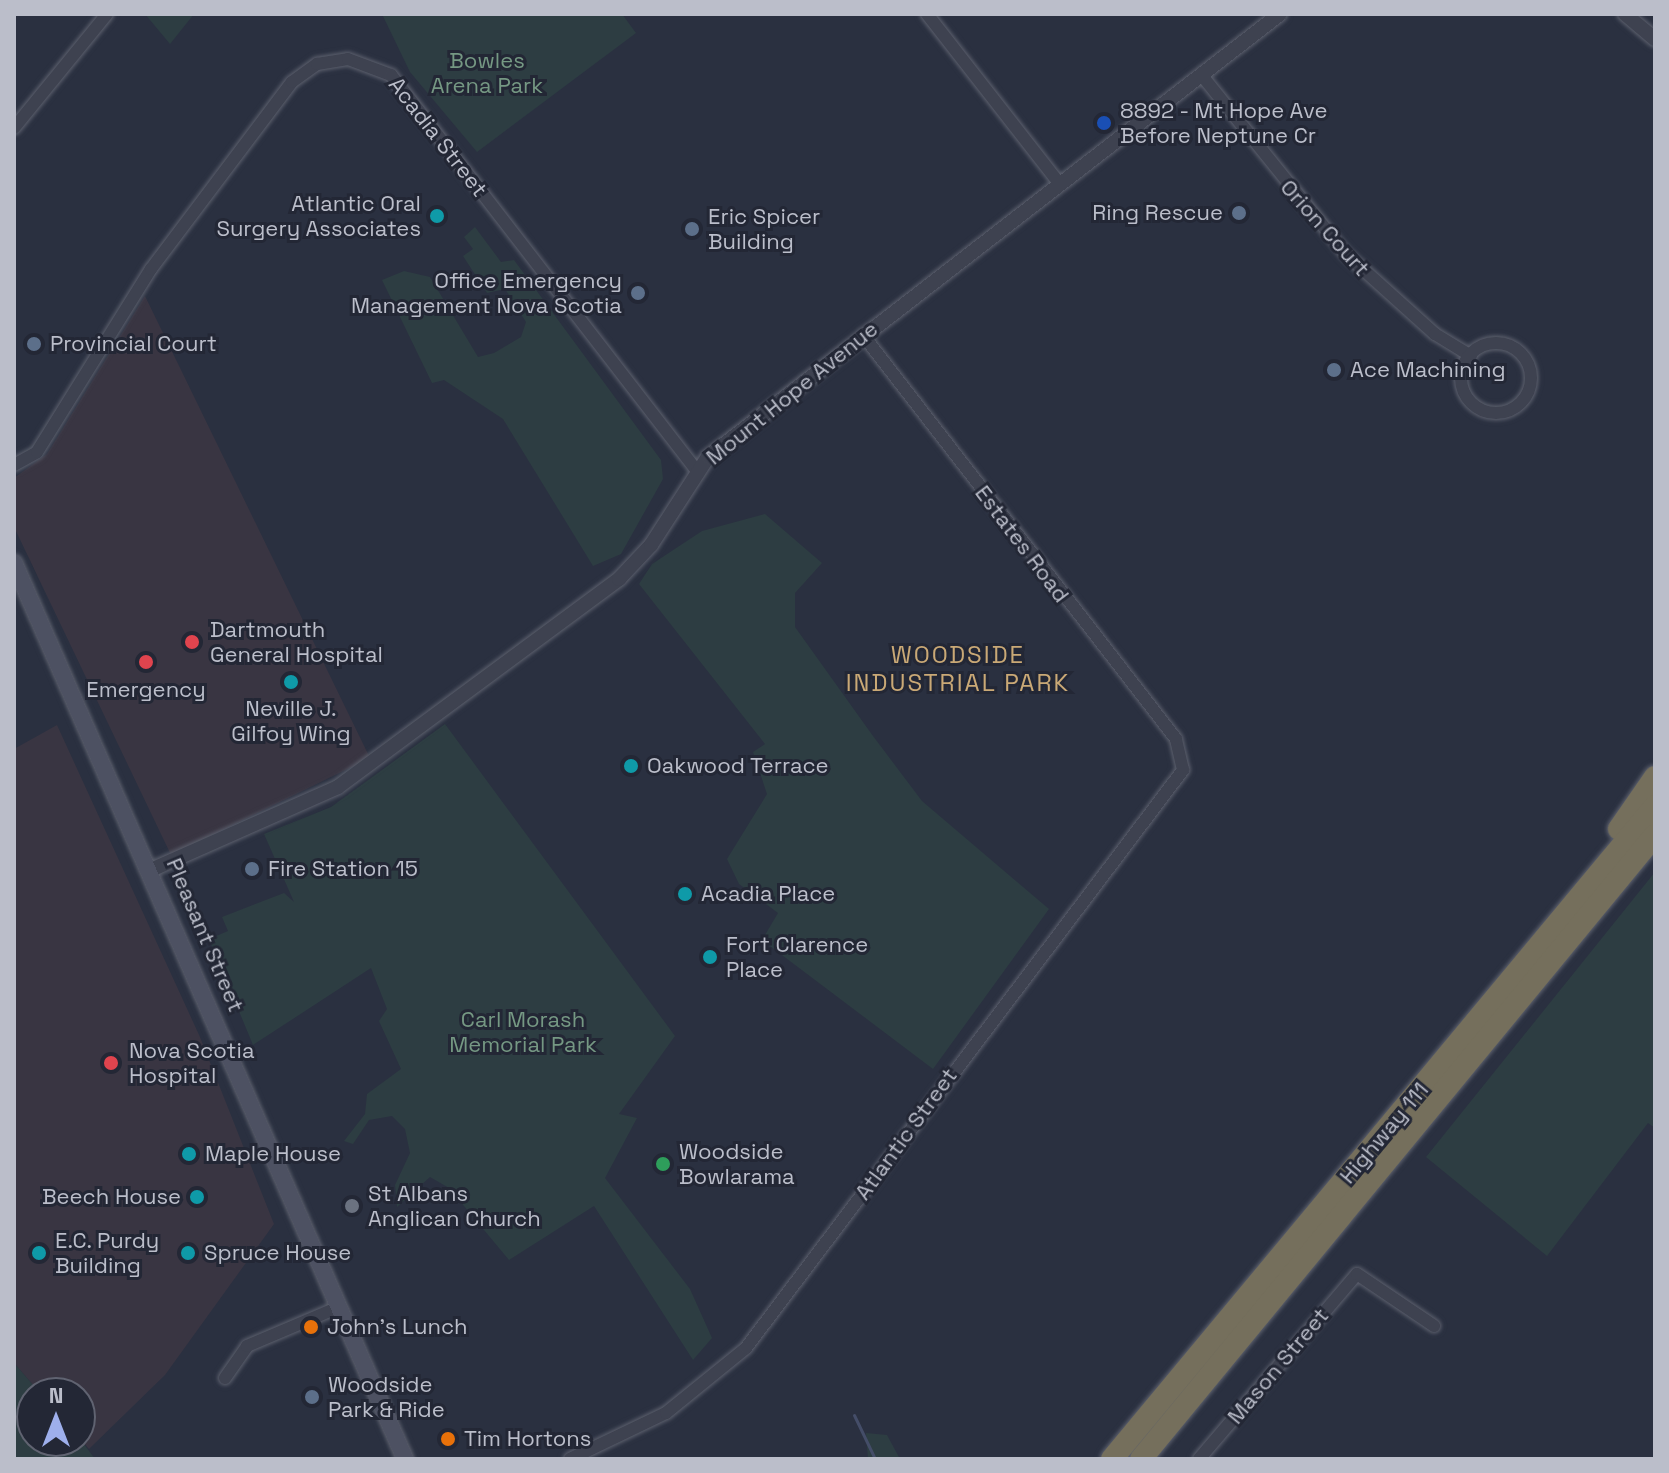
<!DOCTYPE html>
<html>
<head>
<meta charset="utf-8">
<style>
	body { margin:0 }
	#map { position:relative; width:1669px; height:1473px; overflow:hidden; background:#2a3040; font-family:"Space Grotesk",sans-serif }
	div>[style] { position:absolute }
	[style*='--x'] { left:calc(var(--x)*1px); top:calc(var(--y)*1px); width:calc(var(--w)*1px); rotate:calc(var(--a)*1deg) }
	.medical>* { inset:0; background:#393542 }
	.green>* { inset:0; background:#2d3d42 }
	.stream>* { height:3px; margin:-1.5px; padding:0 1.5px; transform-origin:1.5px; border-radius:1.5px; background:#444d68 }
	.roads { filter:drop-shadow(0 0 2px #5c606d) drop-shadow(0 0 2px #5c606d) }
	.minor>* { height:12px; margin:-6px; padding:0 6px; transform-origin:6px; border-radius:6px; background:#3e4250 }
	.minor>.ring { margin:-6px; padding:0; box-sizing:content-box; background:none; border:12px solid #3e4250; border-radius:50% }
	.tertiary>* { height:14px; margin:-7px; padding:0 7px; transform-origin:7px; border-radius:7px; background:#3e4250 }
	.secondary>* { height:16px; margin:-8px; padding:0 8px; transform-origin:8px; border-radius:8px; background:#4d5162 }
	.motorway>* { height:22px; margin:-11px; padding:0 11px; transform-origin:11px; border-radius:11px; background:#756f5c }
	.dots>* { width:22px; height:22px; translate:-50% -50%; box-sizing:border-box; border:4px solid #232735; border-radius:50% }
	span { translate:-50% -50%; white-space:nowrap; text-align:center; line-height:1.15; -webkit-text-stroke:6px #232735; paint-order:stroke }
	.park-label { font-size:22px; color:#759883 }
	.poi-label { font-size:22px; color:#bbbeca }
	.left { translate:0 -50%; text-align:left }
	.right { translate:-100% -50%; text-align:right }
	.street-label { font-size:22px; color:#bbbeca }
	.neighbourhood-label { font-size:24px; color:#caa976; letter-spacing:2px }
	.frame { position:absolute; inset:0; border:16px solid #bbbeca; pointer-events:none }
	.north { position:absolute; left:16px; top:1377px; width:80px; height:80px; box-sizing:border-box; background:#232735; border:2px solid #606371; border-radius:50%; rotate:0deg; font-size:22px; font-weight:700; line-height:32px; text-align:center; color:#bbbeca }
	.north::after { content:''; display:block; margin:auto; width:28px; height:36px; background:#9eafec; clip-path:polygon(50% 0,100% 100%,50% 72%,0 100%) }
</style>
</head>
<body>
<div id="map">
	<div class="medical">
		<i style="clip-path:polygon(145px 296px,370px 758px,171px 855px,14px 527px,14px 478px,47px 454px)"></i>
		<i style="clip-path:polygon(57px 725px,200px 1037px,274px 1224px,165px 1375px,89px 1449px,80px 1439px,80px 1393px,40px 1393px,14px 1363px,14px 749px)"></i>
	</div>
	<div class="green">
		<i style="clip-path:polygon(145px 14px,194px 14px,170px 44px)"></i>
		<i style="clip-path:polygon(382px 14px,622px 14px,636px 33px,477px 152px,410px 72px)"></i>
		<i style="clip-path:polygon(475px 227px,501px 262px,514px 260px,661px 460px,663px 479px,621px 554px,593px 566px,503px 419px,444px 380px,432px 383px,382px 280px,404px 271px,430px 277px,478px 357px,494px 353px,521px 337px,526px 322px,505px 289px,487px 293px,463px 256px,473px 249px,464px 237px)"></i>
		<i style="clip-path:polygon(765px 514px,822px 563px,795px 593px,795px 627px,873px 736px,922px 801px,1049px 909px,933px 1069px,762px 940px,778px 913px,739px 884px,727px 859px,767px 794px,753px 752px,765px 744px,639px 584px,652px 564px,702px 531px)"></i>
		<i style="clip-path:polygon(445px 724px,675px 1036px,619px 1114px,637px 1118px,605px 1178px,690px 1289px,712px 1338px,693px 1360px,594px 1206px,509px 1260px,449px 1188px,430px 1177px,397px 1207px,395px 1185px,410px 1153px,405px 1129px,392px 1116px,369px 1120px,353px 1144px,344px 1141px,365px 1114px,367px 1094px,401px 1069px,379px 1021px,387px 1009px,371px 968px,253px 1045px,209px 939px,228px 931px,222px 917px,284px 893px,294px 902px,264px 834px,331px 807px)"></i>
		<i style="clip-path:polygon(1655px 872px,1655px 1128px,1648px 1123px,1547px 1256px,1426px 1157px)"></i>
		<i style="clip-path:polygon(14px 1363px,40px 1393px,32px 1393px,32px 1441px,80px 1439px,95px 1459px,14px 1459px)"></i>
		<i style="clip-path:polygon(866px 1433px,887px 1435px,900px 1459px,868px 1459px)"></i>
	</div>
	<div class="stream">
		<i style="--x:854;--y:1415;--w:49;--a:64.5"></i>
	</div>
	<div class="roads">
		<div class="minor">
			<i style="--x:927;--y:14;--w:216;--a:52"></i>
			<i style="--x:1203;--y:77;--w:226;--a:51.1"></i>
			<i style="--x:1345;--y:253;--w:121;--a:42"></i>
			<i style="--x:1435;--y:334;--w:42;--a:31.4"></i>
			<i style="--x:14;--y:128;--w:147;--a:-50.8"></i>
			<i class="ring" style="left:1461px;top:343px;width:58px;height:58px"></i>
			<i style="--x:14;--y:465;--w:26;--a:-29"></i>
			<i style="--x:37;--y:452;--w:216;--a:-58.1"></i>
			<i style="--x:151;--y:269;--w:234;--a:-53"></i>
			<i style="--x:292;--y:82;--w:31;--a:-36"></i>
			<i style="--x:317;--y:64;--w:31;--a:-9"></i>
			<i style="--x:348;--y:59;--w:46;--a:20.4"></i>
			<i style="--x:391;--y:75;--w:500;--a:52.31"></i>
			<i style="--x:225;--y:1378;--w:39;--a:-55"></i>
			<i style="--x:247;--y:1346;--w:100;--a:-23"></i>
			<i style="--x:570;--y:1459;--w:106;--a:-25.6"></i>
			<i style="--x:666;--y:1413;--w:103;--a:-39.1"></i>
			<i style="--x:746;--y:1348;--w:725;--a:-52.91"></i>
			<i style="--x:1183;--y:770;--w:32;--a:-103"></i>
			<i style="--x:1176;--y:739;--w:511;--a:-127.77"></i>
			<i style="--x:1199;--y:1459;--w:243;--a:-49.5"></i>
			<i style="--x:1357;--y:1274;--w:93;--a:34"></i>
		</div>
		<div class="tertiary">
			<i style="--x:1625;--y:14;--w:39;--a:40"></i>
			<i style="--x:153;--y:869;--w:202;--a:-23.9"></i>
			<i style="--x:338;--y:787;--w:350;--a:-36.5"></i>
			<i style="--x:619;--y:579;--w:47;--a:-46.7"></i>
			<i style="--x:651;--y:545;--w:105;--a:-57.1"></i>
			<i style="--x:708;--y:457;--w:723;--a:-37.76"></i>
		</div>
		<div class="secondary">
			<i style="--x:14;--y:563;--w:978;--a:66.42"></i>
		</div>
		<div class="motorway">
			<i style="--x:1619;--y:829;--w:63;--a:-55.3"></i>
			<i style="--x:1112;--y:1459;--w:849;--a:-50.25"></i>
			<i style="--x:1141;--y:1459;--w:808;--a:-50.52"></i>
		</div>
	</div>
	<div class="dots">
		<i style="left:1104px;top:123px;background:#1a4fb4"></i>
		<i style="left:1239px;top:213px;background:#5c6f8a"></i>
		<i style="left:437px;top:216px;background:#0f9aa8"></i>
		<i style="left:692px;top:229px;background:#5c6f8a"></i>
		<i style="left:638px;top:293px;background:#5c6f8a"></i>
		<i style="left:34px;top:344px;background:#5c6f8a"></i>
		<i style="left:1334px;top:370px;background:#5c6f8a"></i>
		<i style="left:192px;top:642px;background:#e0444e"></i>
		<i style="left:146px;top:662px;background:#e0444e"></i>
		<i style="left:291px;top:682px;background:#0f9aa8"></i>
		<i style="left:631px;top:766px;background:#0f9aa8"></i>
		<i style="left:252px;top:869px;background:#5c6f8a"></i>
		<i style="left:685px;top:894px;background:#0f9aa8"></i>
		<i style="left:710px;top:957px;background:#0f9aa8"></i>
		<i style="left:111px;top:1063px;background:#e0444e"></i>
		<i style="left:189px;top:1154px;background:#0f9aa8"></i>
		<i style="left:663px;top:1164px;background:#2e9e5b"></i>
		<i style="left:197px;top:1197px;background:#0f9aa8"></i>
		<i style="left:352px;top:1206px;background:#6b7280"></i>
		<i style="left:39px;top:1253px;background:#0f9aa8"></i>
		<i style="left:188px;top:1253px;background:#0f9aa8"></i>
		<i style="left:311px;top:1327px;background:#e8710a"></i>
		<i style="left:312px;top:1397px;background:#5c6f8a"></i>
		<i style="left:448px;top:1439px;background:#e8710a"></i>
	</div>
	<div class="park-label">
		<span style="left:487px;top:73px">Bowles<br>Arena Park</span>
		<span style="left:523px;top:1032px">Carl Morash<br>Memorial Park</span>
	</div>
	<div class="poi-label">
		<span class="left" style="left:1120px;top:123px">8892 - Mt Hope Ave<br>Before Neptune Cr</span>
		<span class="right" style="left:421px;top:216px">Atlantic Oral<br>Surgery Associates</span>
		<span class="right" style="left:1223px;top:213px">Ring Rescue</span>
		<span class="left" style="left:708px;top:229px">Eric Spicer<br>Building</span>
		<span class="right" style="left:622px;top:293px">Office Emergency<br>Management Nova Scotia</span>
		<span class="left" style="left:50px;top:344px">Provincial Court</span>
		<span class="left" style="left:1350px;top:370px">Ace Machining</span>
		<span class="left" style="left:210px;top:642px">Dartmouth<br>General Hospital</span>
		<span style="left:146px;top:690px">Emergency</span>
		<span style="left:291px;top:721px">Neville J.<br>Gilfoy Wing</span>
		<span class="left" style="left:647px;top:766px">Oakwood Terrace</span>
		<span class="left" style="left:268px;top:869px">Fire Station 15</span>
		<span class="left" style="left:701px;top:894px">Acadia Place</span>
		<span class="left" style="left:726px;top:957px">Fort Clarence<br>Place</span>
		<span class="left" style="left:129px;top:1063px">Nova Scotia<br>Hospital</span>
		<span class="left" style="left:679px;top:1164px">Woodside<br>Bowlarama</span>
		<span class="left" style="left:205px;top:1154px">Maple House</span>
		<span class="left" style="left:368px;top:1206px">St Albans<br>Anglican Church</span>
		<span class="right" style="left:181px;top:1197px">Beech House</span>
		<span class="left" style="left:55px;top:1253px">E.C. Purdy<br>Building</span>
		<span class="left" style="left:204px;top:1253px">Spruce House</span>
		<span class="left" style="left:327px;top:1327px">John's Lunch</span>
		<span class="left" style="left:328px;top:1397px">Woodside<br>Park &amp; Ride</span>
		<span class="left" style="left:464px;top:1439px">Tim Hortons</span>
	</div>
	<div class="street-label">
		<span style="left:438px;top:137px;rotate:52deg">Acadia Street</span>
		<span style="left:1325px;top:228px;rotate:48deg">Orion Court</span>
		<span style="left:792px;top:393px;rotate:-39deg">Mount Hope Avenue</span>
		<span style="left:1022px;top:544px;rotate:53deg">Estates Road</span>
		<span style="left:205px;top:935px;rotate:67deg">Pleasant Street</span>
		<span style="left:1384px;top:1133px;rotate:-50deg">Highway 111</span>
		<span style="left:906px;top:1134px;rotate:-54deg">Atlantic Street</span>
		<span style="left:1278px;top:1366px;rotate:-50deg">Mason Street</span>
	</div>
	<div class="neighbourhood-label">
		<span style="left:958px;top:669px">WOODSIDE<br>INDUSTRIAL PARK</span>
	</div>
	<div class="frame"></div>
	<div class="north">N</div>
</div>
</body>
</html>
